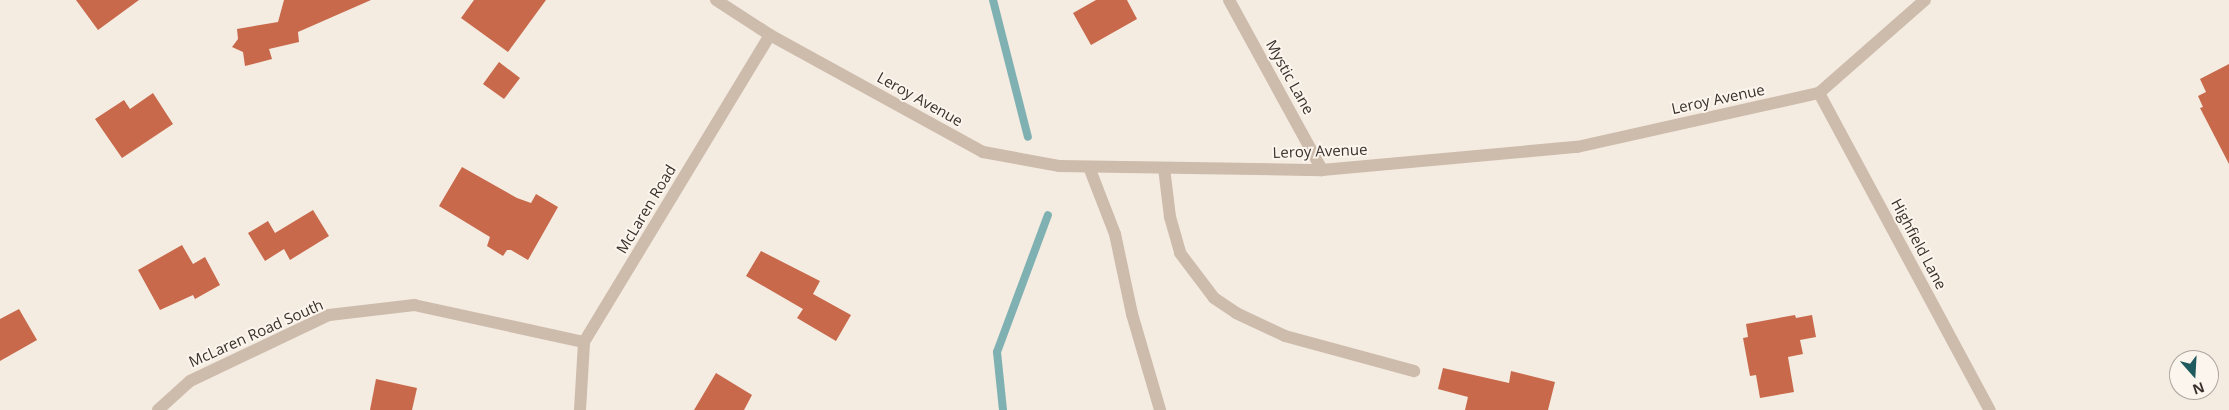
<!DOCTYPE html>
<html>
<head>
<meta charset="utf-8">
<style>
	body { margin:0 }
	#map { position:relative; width:2229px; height:410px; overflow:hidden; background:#f4ebe1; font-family:"Open Sans",sans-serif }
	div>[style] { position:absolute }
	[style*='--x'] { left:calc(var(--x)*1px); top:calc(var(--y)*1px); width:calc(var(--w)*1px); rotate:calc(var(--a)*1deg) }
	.stream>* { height:8px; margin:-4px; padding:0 4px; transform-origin:4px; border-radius:4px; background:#7fb0b2 }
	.building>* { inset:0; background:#c8694b }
	.service>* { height:12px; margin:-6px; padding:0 6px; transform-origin:6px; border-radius:6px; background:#cdbbac }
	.minor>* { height:12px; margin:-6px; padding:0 6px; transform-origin:6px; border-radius:6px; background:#cdbbac }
	.tertiary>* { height:12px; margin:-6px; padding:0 6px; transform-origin:6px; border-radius:6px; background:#cdbbac }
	span { translate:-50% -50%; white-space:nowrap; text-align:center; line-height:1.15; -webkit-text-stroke:4px #fbf5ee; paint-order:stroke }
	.street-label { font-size:15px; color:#3b302b }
	.north { position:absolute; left:2169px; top:350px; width:50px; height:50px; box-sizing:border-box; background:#fbf5ee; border:1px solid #aea6a0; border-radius:50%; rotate:161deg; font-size:14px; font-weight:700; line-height:20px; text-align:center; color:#3b302b }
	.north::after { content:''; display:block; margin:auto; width:18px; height:22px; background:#1f5a5e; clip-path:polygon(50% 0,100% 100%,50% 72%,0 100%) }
</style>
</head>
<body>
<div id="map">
	<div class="stream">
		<i style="--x:993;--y:0;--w:141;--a:75.7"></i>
		<i style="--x:1003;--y:410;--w:58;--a:-95.9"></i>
		<i style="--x:997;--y:352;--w:146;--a:-69.6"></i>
	</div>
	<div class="building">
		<i style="clip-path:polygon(76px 0,139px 0,98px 30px)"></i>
		<i style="clip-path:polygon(284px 0,371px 0,298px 32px,299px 42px,269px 49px,272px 59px,245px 66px,243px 52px,232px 47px,238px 39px,237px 29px,278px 22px)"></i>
		<i style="clip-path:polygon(474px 0,546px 0,508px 52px,461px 18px)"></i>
		<i style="clip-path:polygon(1096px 0,1127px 0,1137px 19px,1091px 45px,1073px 13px)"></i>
		<i style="clip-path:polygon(499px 62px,520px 78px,504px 99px,483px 84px)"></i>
		<i style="clip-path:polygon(2229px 64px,2229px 164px,2200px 108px,2203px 107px,2198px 96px,2206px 92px,2200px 79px)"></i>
		<i style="clip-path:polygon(153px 93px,173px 124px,122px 158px,95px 119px,124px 100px,130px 109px)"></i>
		<i style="clip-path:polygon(462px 167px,517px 198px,531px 203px,536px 194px,558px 207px,528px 260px,511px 250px,507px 250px,503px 256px,487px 246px,490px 237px,439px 206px)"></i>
		<i style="clip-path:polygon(313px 210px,329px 236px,290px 260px,284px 249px,265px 261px,248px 233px,268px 221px,275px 233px)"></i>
		<i style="clip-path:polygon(182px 245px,193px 264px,205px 257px,220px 285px,195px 299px,193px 295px,160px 310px,138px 270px)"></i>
		<i style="clip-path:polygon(761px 251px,820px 281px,813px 294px,851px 315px,836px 341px,797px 318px,803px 309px,746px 276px)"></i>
		<i style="clip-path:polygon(19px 309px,37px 340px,0 361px,0 319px)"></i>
		<i style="clip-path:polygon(1795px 315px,1796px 318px,1812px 315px,1816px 337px,1800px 340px,1803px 354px,1788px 357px,1794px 392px,1760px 398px,1756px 375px,1750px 376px,1743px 338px,1748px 337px,1746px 324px)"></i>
		<i style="clip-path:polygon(1443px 368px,1509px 383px,1511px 371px,1555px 382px,1548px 410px,1465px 410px,1468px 397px,1438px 389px)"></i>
		<i style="clip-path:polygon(716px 373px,752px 395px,744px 410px,694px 410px)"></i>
		<i style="clip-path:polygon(376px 379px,417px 388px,412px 410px,370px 410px)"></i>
	</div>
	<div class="service">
		<i style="--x:1089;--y:167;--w:72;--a:68.8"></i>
		<i style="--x:1115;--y:234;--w:82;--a:78"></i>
		<i style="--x:1132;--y:314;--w:100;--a:73.7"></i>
		<i style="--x:1164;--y:168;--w:49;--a:83"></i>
		<i style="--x:1170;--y:217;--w:37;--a:74"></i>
		<i style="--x:1180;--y:253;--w:56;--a:52.9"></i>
		<i style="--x:1214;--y:298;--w:27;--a:34"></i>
		<i style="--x:1236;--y:313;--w:54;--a:25.1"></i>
		<i style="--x:1285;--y:336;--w:134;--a:15.2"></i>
	</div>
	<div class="minor">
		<i style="--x:1229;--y:0;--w:194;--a:61.3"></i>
		<i style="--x:1819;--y:93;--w:360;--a:61.7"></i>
		<i style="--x:158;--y:410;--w:43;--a:-42.2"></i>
		<i style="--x:190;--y:381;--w:154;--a:-25.4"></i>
		<i style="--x:329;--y:315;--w:86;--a:-6.7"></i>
		<i style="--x:414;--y:305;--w:174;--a:12.3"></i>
	</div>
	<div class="tertiary">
		<i style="--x:716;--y:0;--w:64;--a:32.9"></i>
		<i style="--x:770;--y:35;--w:243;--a:28.8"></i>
		<i style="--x:983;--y:152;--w:77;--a:10.4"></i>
		<i style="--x:1059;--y:166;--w:263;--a:0.9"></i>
		<i style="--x:1322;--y:170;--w:256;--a:-5.2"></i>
		<i style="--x:1577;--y:147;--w:248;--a:-12.6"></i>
		<i style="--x:1819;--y:93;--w:141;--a:-41.3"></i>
		<i style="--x:580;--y:410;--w:68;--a:-86.6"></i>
		<i style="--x:584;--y:342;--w:359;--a:-58.8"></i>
	</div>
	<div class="street-label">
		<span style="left:1290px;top:77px;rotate:61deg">Mystic Lane</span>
		<span style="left:920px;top:99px;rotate:29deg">Leroy Avenue</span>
		<span style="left:1718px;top:99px;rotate:-12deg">Leroy Avenue</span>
		<span style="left:1320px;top:151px;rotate:-2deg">Leroy Avenue</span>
		<span style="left:646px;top:209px;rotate:-59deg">McLaren Road</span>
		<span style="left:1919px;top:244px;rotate:62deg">Highfield Lane</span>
		<span style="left:256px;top:333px;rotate:-24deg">McLaren Road South</span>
	</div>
	<div class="north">N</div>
</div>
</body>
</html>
